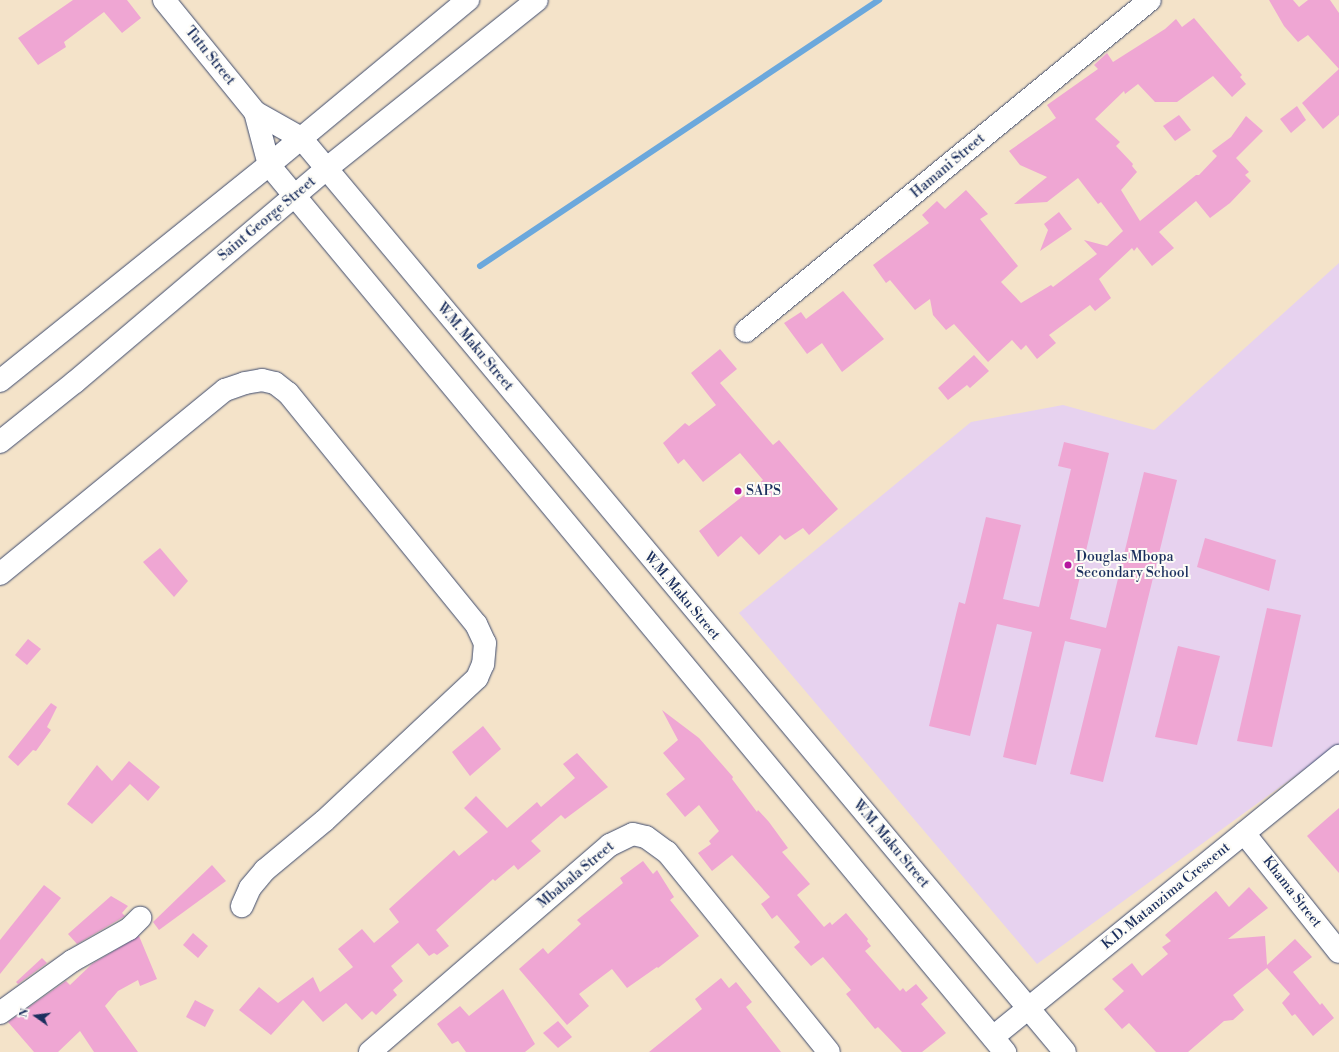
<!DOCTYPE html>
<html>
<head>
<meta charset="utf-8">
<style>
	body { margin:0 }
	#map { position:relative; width:1339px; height:1052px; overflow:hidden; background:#f4e3c9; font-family:"Libre Bodoni",serif }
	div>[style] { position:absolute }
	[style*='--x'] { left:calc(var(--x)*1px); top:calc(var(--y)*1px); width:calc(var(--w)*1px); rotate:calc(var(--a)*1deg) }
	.built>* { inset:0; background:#e7d2ef }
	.stream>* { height:6px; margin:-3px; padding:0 3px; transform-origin:3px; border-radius:3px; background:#6ba8dc }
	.building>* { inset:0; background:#efa6d3 }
	.roads { filter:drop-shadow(0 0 1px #3c4a6e) drop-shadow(0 0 1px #3c4a6e) }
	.minor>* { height:22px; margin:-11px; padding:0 11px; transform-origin:11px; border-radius:11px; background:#fff }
	.tertiary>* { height:22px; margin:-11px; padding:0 11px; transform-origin:11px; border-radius:11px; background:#fff }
	.secondary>* { height:22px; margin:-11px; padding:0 11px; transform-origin:11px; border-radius:11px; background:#fff }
	.dots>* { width:11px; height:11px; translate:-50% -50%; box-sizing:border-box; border:2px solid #fdfcf7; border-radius:50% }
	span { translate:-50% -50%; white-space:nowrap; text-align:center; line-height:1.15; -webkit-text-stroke:4px #fdfcf7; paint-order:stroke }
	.street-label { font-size:14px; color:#1b2f5e }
	.poi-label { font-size:14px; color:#1b2f5e }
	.left { translate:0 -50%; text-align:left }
	.north { position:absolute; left:16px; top:996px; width:40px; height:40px; -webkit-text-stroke:3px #fdfcf7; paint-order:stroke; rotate:284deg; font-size:11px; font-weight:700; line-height:16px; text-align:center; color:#1b2f5e }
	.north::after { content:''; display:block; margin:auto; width:14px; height:18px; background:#1b2f5e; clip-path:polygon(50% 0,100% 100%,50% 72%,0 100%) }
</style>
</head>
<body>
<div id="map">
	<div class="built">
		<i style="clip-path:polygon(1339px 263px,1339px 744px,1037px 964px,739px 613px,971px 422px,1063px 405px,1154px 430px)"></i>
	</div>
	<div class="stream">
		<i style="--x:480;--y:266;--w:480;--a:-33.7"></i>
	</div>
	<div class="building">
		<i style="clip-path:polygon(73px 0,127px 0,141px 18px,122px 33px,104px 12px,64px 42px,66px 47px,38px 65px,18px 38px)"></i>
		<i style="clip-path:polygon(1269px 0,1293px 0,1299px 7px,1308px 0,1330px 0,1339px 13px,1339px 69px,1308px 35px,1298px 42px,1284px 26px)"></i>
		<i style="clip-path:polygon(1194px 18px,1242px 75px,1240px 77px,1246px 84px,1232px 97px,1213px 76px,1177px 102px,1155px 102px,1138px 84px,1125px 94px,1124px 91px,1095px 119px,1120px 142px,1116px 146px,1133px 164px,1132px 166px,1137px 172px,1121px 190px,1140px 221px,1196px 175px,1199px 175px,1217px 156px,1212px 151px,1231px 137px,1246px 116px,1263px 131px,1236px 158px,1249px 172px,1245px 175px,1251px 181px,1230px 203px,1210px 218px,1196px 201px,1159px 232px,1174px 248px,1152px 266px,1137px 247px,1134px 251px,1132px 248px,1099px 279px,1111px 298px,1095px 311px,1090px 305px,1049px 335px,1056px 343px,1037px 359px,1026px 345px,1021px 350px,1012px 340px,988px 362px,954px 324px,946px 330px,933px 315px,930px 299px,915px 310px,890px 280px,886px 283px,873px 265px,929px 223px,922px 215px,937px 201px,945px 209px,966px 190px,988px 214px,980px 219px,1018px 266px,1001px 282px,1021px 303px,1051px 285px,1053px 287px,1097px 254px,1084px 240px,1107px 246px,1123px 231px,1101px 202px,1098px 204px,1078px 178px,1047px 202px,1014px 204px,1047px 177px,1020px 165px,1009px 151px,1056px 118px,1047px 105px,1098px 69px,1094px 65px,1107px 53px,1113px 62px,1165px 29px,1176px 19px,1182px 27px)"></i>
		<i style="clip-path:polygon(1339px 69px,1339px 115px,1323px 129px,1302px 103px)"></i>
		<i style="clip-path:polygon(1297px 106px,1306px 120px,1291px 133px,1280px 119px)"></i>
		<i style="clip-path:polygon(1179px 115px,1191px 130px,1175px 141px,1163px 126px)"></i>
		<i style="clip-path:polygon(1059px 212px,1072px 229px,1040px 251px,1048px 230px,1044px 224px)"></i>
		<i style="clip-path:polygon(843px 291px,884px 339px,842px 372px,822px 343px,807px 354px,784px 323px,801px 312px,806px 319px)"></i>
		<i style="clip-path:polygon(720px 349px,737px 369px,720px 383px,773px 445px,779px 440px,838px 509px,809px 535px,803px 528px,785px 540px,780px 535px,759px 555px,741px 536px,718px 557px,699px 531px,763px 480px,740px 453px,703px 482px,684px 459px,678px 464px,663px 443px,685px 423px,689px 426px,716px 405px,691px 373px)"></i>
		<i style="clip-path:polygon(974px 355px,989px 371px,970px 388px,967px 385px,948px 400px,938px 388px)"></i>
		<i style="clip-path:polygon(1064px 442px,1109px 453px,1070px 619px,1106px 628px,1144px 472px,1177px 480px,1103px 782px,1070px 774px,1101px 649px,1065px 641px,1036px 765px,1003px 757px,1032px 632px,997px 624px,970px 736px,929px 726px,959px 602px,965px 604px,986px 517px,1021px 525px,1003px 599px,1039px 607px,1071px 469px,1058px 466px)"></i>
		<i style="clip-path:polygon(1205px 538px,1276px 560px,1269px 591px,1197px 567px)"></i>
		<i style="clip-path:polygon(160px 548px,188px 581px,174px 597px,143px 562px)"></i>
		<i style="clip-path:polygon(1267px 608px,1301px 615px,1272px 747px,1237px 741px)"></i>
		<i style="clip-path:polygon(28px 639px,41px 649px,27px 665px,15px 655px)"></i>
		<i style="clip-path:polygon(1178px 646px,1220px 656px,1197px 745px,1155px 737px)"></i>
		<i style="clip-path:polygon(51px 703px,57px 707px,47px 727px,51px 730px,36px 751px,33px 750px,18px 766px,8px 757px)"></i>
		<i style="clip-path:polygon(662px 710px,699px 738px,733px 777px,732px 779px,757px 812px,758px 810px,769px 822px,788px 848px,782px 852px,810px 884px,797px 895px,824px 927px,830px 922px,832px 925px,846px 913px,868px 939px,867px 941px,871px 946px,865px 951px,900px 991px,903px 988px,906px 992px,916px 984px,928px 998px,921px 1004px,946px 1033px,922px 1052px,902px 1052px,878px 1027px,875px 1029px,846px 994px,851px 990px,823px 957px,811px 966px,794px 947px,800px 942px,777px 915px,772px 919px,761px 904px,770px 897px,732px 855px,712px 871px,698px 853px,711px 844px,709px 841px,719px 831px,699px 805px,685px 817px,666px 794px,685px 779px,663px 753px,678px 740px)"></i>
		<i style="clip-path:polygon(483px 726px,501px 749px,470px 776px,452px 752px)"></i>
		<i style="clip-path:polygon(577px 753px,608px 787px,565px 819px,561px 815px,531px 841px,541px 851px,518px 870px,514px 865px,495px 881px,493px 879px,436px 930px,449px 946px,437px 955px,434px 953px,429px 956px,418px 943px,391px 966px,403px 981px,393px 990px,397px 995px,376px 1015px,372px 1011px,362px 1020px,346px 1003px,323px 1022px,303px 1000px,271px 1035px,239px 1010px,259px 987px,278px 1003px,313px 977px,320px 992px,353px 967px,338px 949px,362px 929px,374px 943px,399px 922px,389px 909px,454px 850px,459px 856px,488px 832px,464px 808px,476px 796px,507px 828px,537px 802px,541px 807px,575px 778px,563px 764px)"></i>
		<i style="clip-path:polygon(129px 761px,160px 787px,148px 801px,130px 784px,92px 824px,67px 804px,97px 765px,112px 781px)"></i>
		<i style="clip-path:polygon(1339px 808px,1339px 873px,1307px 836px)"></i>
		<i style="clip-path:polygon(643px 861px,653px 874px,657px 870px,674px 897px,670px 900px,699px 936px,658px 968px,657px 967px,627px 988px,612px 969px,579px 994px,589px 1006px,567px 1025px,519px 969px,543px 948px,548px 954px,581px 924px,577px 920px,623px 883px,620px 878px)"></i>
		<i style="clip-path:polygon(212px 865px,226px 881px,159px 930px,153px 922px)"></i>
		<i style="clip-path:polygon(44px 885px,61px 898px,0 974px,0 940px)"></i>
		<i style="clip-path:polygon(1249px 887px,1268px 908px,1228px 939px,1265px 936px,1267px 965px,1295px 939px,1312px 957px,1293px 972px,1320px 1005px,1322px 1003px,1334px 1018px,1313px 1036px,1295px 1014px,1292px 1016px,1282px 1003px,1290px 994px,1267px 968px,1233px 995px,1244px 1010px,1233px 1020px,1224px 1021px,1188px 1052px,1156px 1052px,1129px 1023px,1122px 1029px,1104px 1009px,1124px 991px,1112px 979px,1132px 963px,1142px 976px,1168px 954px,1162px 947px,1171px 941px,1165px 935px,1216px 891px,1229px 907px)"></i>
		<i style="clip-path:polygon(111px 896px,128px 906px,122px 913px,125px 916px,77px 944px,68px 934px)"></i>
		<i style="clip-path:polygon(193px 933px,208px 946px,198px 958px,183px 945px)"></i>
		<i style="clip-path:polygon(139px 936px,157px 979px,140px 986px,138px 980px,118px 991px,105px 1006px,138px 1052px,94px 1052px,80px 1031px,58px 1052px,34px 1052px,8px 1022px,66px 981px,70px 985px,92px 964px)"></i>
		<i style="clip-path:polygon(42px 958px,47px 963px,18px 984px,16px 982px)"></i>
		<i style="clip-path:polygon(721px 978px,729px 988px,736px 982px,752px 1002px,746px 1007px,781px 1052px,649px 1052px,702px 1009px,695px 999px)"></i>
		<i style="clip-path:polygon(503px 989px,535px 1044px,525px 1052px,466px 1052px,458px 1041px,452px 1044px,437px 1024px,460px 1006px,469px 1016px)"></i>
		<i style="clip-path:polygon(195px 1000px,214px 1010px,205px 1027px,186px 1017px)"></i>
		<i style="clip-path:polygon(558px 1021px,572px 1037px,558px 1048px,543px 1033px)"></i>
	</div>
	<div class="roads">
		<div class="minor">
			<i style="--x:164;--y:0;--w:144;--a:50.9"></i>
			<i style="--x:255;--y:112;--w:53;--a:29.5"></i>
			<i style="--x:255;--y:112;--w:55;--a:75.2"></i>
			<i style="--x:746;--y:331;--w:522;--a:-39.33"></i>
			<i style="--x:0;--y:574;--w:291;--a:-39.3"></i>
			<i style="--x:225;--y:390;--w:21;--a:-19"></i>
			<i style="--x:245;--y:383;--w:17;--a:-10"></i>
			<i style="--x:262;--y:380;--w:13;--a:13"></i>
			<i style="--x:275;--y:383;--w:16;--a:38"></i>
			<i style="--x:288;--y:393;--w:298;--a:50.9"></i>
			<i style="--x:476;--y:624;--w:21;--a:65"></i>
			<i style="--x:485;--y:643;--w:21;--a:95"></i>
			<i style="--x:483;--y:664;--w:15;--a:113"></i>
			<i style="--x:477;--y:678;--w:209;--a:136.9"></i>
			<i style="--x:324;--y:821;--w:77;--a:140.3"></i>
			<i style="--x:265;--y:870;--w:23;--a:130"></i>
			<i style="--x:250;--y:888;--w:20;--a:114"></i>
			<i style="--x:1244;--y:833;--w:152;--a:51.4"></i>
			<i style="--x:0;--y:1013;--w:89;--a:-35.8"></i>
			<i style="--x:72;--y:961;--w:65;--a:-29.3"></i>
			<i style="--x:129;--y:929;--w:16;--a:-45"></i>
			<i style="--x:993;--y:1037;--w:446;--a:-39.1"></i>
			<i style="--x:370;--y:1052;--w:317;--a:-40.8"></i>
			<i style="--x:610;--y:845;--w:25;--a:-26"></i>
			<i style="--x:633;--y:834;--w:13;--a:13"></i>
			<i style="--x:646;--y:837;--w:26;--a:36"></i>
			<i style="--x:667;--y:852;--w:257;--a:51"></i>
		</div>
		<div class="tertiary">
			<i style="--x:301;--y:138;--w:1191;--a:50.11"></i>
			<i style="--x:269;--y:165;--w:1153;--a:50.32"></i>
		</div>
		<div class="secondary">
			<i style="--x:0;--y:381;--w:345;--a:-38.8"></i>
			<i style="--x:269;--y:165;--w:259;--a:-39.7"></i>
			<i style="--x:0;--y:442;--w:96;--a:-38.7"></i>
			<i style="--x:75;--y:382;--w:329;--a:-40.3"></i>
			<i style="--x:326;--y:169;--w:270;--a:-38.7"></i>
		</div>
	</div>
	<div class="dots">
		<i style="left:738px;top:491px;background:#b5179e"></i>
		<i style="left:1068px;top:565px;background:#b5179e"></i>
	</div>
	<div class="street-label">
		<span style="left:210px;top:56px;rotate:51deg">Tutu Street</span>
		<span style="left:948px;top:166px;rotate:-40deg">Hamani Street</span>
		<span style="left:267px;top:219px;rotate:-40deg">Saint George Street</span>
		<span style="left:475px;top:347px;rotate:50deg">W.M. Maku Street</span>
		<span style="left:682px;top:596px;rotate:50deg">W.M. Maku Street</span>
		<span style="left:891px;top:844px;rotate:50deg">W.M. Maku Street</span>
		<span style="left:576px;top:875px;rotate:-40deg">Mbabala Street</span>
		<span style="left:1292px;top:892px;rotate:52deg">Khama Street</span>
		<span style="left:1166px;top:896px;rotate:-39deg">K.D. Matanzima Crescent</span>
	</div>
	<div class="poi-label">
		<span class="left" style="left:746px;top:491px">SAPS</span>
		<span class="left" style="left:1076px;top:565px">Douglas Mbopa<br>Secondary School</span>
	</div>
	<div class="north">N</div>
</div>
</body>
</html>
